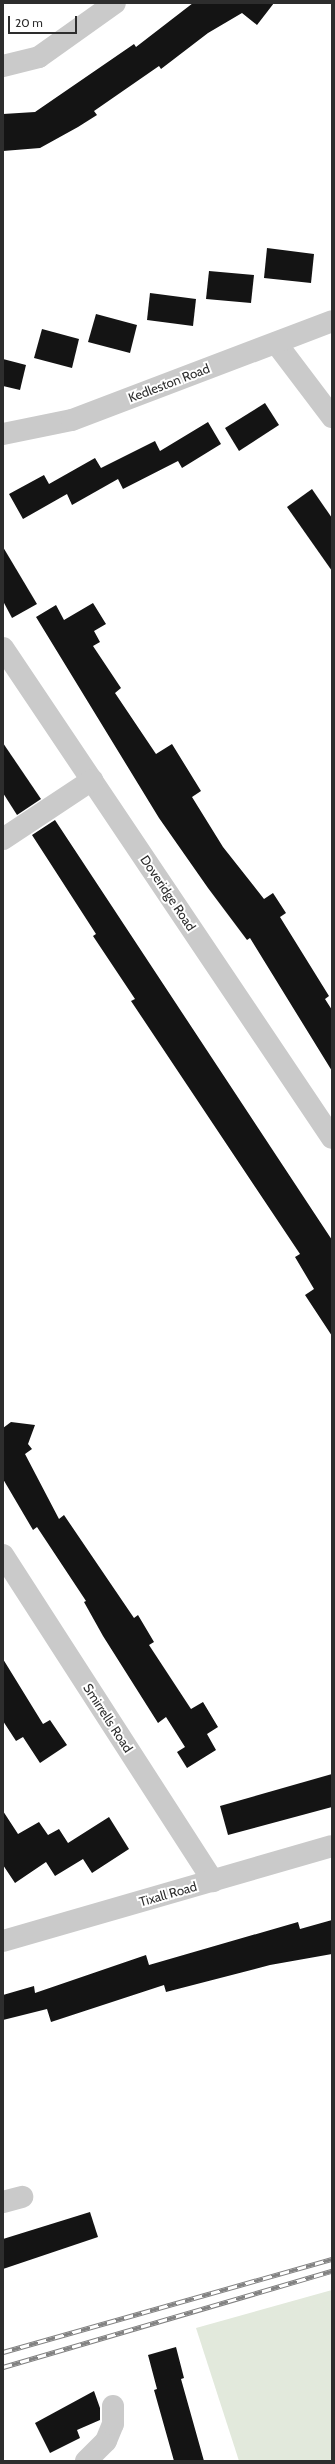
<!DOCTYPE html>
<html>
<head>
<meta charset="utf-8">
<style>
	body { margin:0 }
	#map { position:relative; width:335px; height:2464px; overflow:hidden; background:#fff; font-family:Cabin,sans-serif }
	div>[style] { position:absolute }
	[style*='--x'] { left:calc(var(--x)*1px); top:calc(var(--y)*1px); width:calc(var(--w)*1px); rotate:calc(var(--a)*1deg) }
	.green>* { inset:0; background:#e2e9dc }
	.building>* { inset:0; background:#141414 }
	.minor>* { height:22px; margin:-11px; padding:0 11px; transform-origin:11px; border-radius:11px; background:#cacaca }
	.rail>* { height:4.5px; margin-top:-2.25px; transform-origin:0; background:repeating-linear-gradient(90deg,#fff 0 9px,#828282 0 18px); box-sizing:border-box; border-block:1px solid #828282 }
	span { translate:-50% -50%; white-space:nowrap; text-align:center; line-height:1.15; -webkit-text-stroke:4px #fff; paint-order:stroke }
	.street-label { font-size:13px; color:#2d2d2d }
	.frame { position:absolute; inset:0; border:4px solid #2d2d2d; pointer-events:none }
	.scale { position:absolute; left:8px; top:16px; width:69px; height:18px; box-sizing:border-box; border:2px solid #2d2d2d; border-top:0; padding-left:5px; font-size:12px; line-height:14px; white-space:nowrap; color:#2d2d2d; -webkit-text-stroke:3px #fff; paint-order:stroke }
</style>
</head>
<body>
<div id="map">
	<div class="green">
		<i style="clip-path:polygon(332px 2290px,332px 2461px,239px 2461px,196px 2328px)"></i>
	</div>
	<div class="building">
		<i style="clip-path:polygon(193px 3px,274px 3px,257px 25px,242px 13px,208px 33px,161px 69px,159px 66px,94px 111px,97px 115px,78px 127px,40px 148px,3px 151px,3px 114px,35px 112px,134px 44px,136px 47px)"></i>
		<i style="clip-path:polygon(267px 248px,314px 254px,311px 283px,264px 278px)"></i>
		<i style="clip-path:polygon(209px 271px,254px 275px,251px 303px,206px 299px)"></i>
		<i style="clip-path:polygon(150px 293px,196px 299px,193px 326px,147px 320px)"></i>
		<i style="clip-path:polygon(96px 314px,137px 325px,130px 353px,88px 342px)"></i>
		<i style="clip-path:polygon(42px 329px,79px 339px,72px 368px,34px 358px)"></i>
		<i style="clip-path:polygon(3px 359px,26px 365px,20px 390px,3px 386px)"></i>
		<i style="clip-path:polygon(265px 403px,279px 425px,239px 451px,225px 428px)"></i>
		<i style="clip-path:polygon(208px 422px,221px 444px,182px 468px,178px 461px,123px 489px,118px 479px,72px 505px,67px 494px,23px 519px,9px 494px,44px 475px,49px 484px,95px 458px,101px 468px,155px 441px,160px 451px)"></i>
		<i style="clip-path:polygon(312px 489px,332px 518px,332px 571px,287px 507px)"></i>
		<i style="clip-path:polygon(3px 547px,37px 604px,12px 618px,3px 601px)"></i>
		<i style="clip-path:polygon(93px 603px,106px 624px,94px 631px,100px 642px,93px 646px,121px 688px,115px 693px,156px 754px,172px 744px,201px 791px,192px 797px,223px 847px,264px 899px,273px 893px,286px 913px,280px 917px,329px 996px,325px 999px,332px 1010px,332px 1071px,250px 938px,247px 940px,208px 888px,159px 818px,36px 617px,56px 605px,64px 620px)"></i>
		<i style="clip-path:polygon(3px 743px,41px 799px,17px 815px,3px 793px)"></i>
		<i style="clip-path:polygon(55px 820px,332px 1240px,332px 1336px,305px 1295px,314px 1289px,295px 1257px,300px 1254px,131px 1001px,135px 999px,93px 936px,96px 934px,32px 835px)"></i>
		<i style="clip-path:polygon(11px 1422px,35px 1425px,28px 1444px,32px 1449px,25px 1454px,59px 1519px,64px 1515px,134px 1618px,138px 1615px,154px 1642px,149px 1645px,191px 1709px,203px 1702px,218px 1727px,207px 1734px,216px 1750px,187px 1768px,177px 1752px,185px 1747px,166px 1717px,158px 1723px,103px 1636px,84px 1602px,86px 1601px,37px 1527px,33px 1530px,3px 1479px,3px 1428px)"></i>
		<i style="clip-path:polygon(3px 1659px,43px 1724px,50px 1720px,67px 1745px,40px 1763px,23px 1737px,16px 1741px,3px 1721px)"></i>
		<i style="clip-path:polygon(332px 1774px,332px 1807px,228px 1835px,220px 1806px)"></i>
		<i style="clip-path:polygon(3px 1811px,18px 1834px,39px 1822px,48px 1835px,59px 1829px,68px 1843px,109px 1817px,129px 1849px,92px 1873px,83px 1859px,55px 1876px,46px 1862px,15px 1883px,3px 1865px)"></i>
		<i style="clip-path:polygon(332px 1920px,332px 1954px,270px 1965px,166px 1992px,164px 1985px,51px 2022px,47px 2009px,3px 2020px,3px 1995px,34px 1986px,35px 1993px,146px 1955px,149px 1965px,298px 1922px,300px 1929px)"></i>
		<i style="clip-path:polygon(90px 2212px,98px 2237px,3px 2269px,3px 2239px)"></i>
		<i style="clip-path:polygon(176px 2347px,184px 2378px,181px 2379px,204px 2461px,174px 2461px,154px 2390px,157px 2389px,148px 2355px)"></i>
		<i style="clip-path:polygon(94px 2391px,100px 2408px,100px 2420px,77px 2430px,80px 2438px,50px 2453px,35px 2423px)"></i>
	</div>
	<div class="minor">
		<i style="--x:3;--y:66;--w:37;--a:-14"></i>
		<i style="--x:39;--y:57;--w:93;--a:-35.4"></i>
		<i style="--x:276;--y:343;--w:93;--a:52.9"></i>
		<i style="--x:3;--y:434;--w:70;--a:-11.5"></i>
		<i style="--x:72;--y:420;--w:278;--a:-20.8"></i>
		<i style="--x:3;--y:648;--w:590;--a:56.12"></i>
		<i style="--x:3;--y:839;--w:107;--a:-33.5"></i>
		<i style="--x:3;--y:1555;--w:388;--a:57.2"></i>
		<i style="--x:3;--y:1941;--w:342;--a:-16.1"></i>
		<i style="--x:3;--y:2202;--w:20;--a:-15"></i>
		<i style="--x:86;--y:2461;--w:28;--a:-45"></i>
		<i style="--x:106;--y:2441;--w:18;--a:-68"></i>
		<i style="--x:113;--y:2424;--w:18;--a:-90"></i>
	</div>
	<div class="rail">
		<i style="--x:3;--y:2352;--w:342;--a:-15.8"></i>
		<i style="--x:3;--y:2367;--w:343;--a:-16.3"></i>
	</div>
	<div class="street-label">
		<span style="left:169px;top:383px;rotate:-21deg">Kedleston Road</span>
		<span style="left:168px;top:893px;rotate:56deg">Doveridge Road</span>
		<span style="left:108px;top:1718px;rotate:57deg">Smirrells Road</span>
		<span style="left:168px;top:1894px;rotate:-16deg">Tixall Road</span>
	</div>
	<div class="frame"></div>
	<div class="scale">20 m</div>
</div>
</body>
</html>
